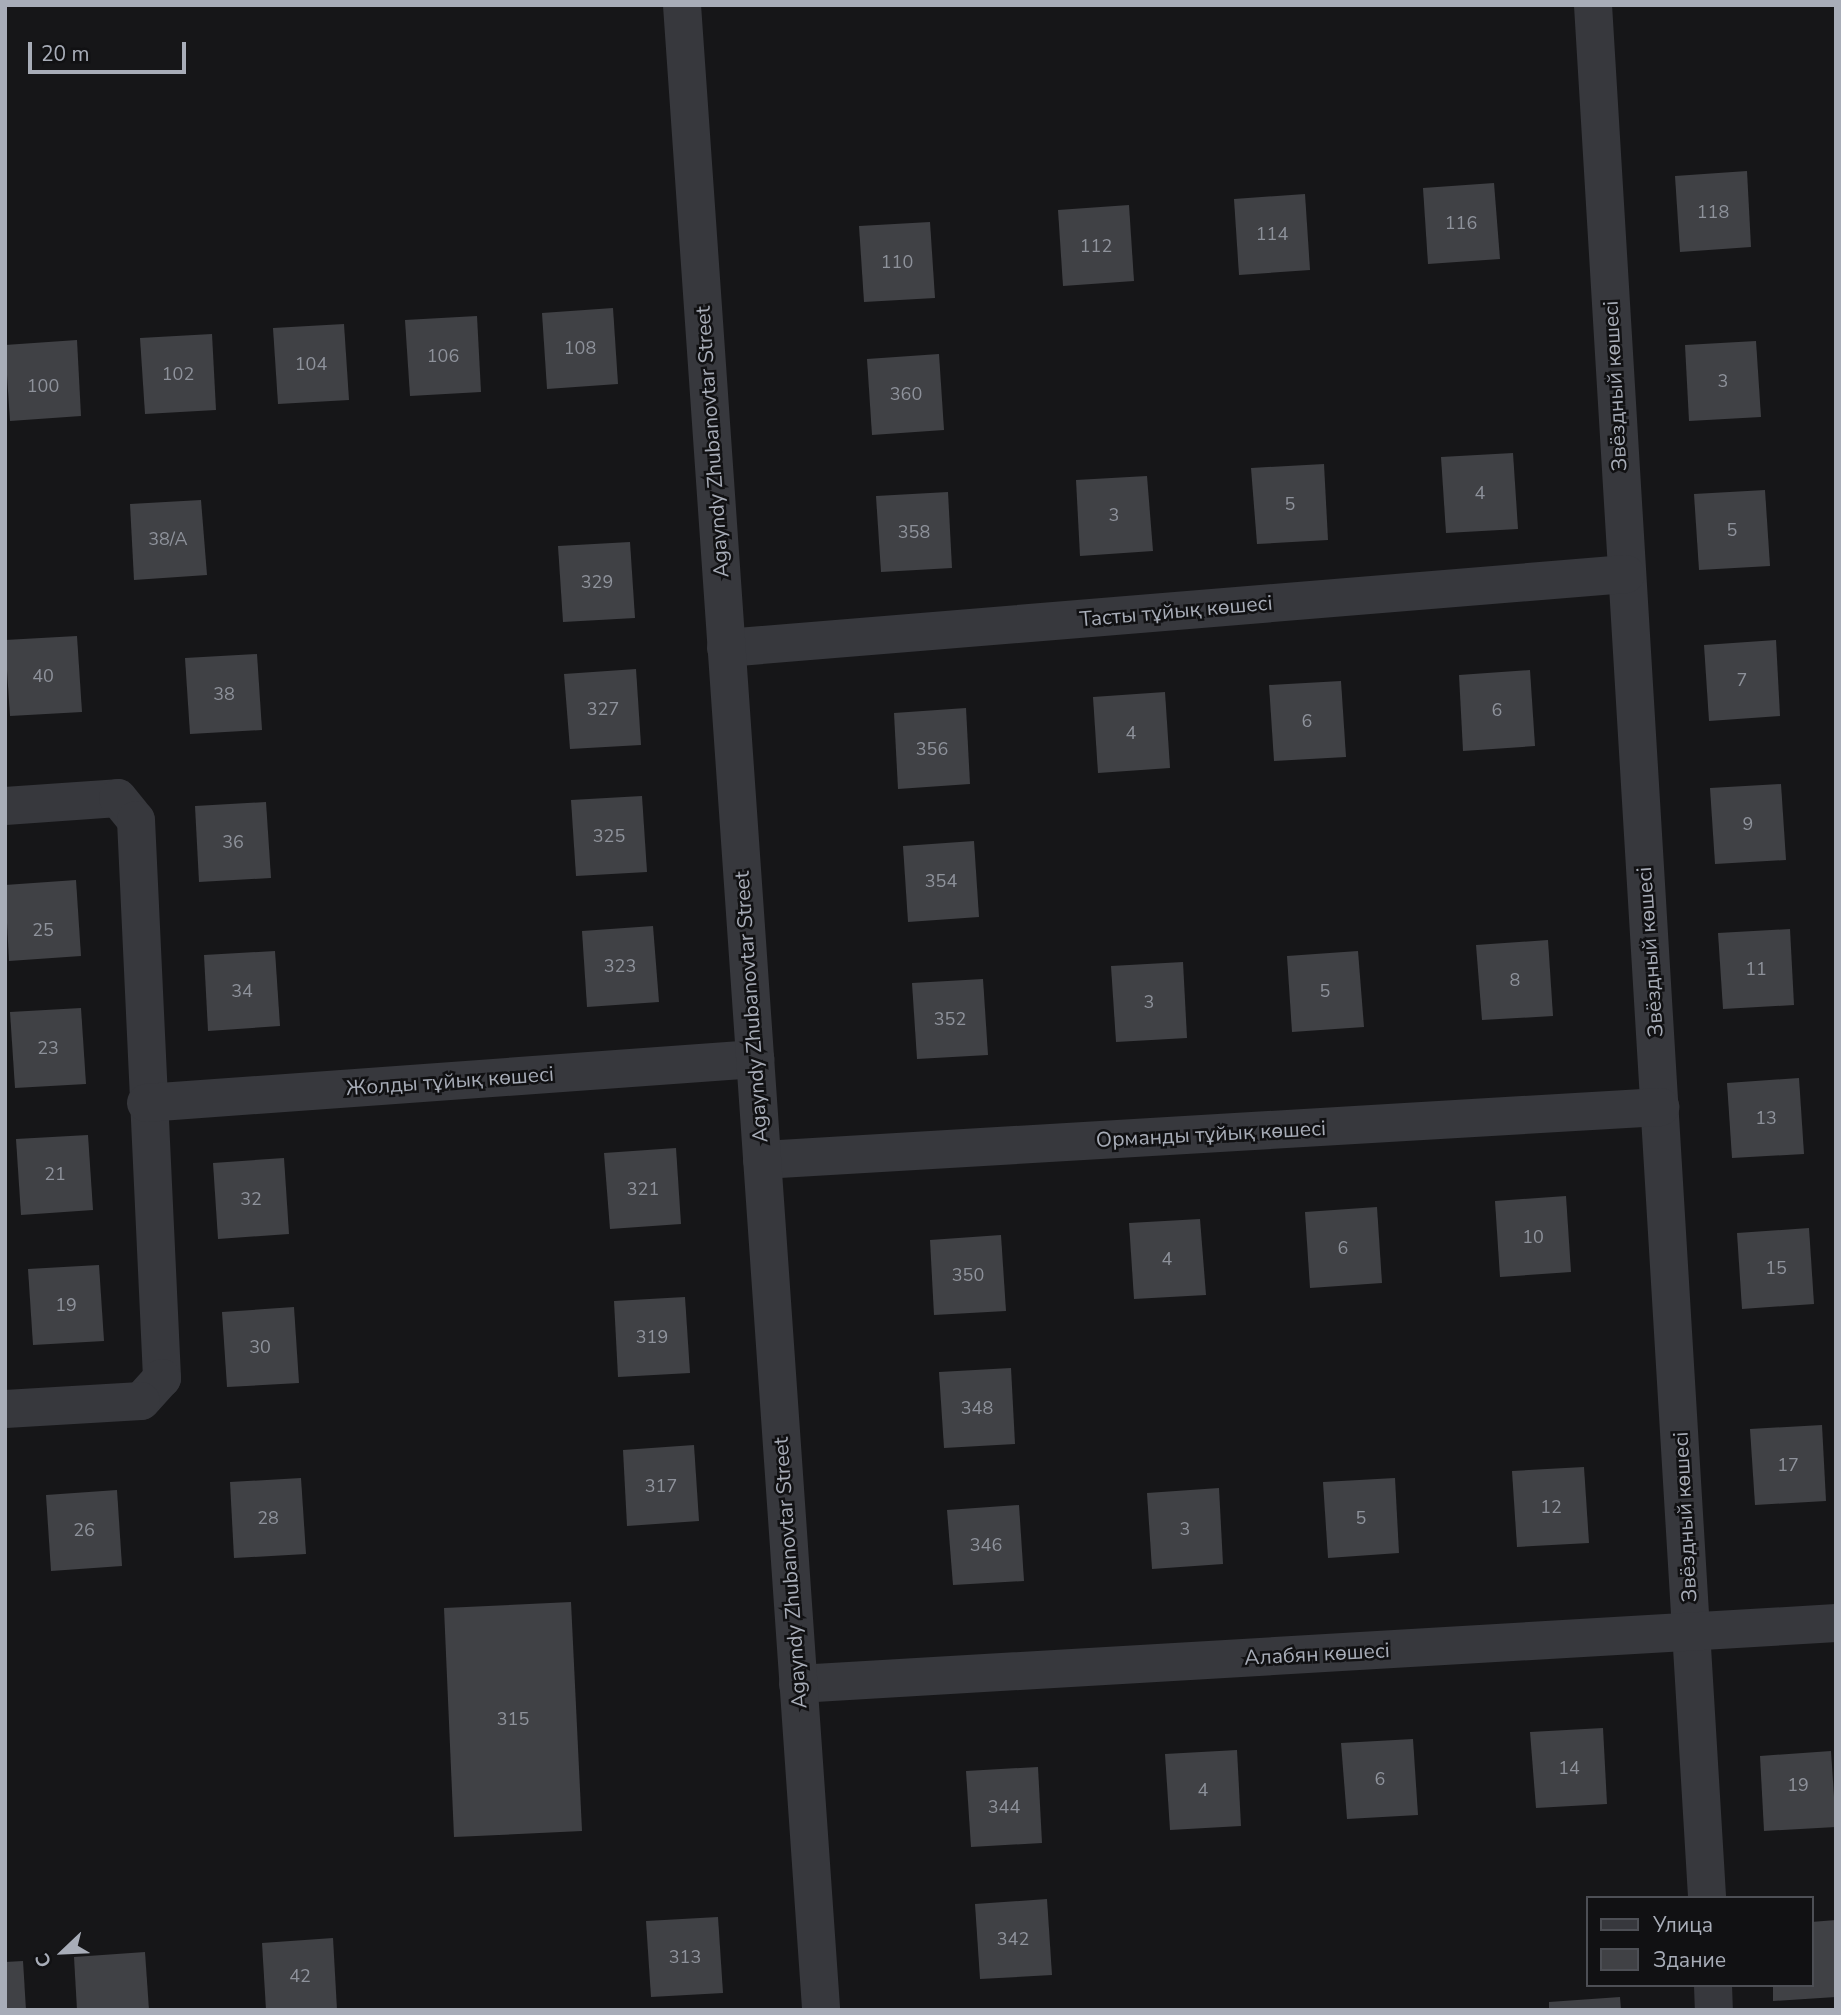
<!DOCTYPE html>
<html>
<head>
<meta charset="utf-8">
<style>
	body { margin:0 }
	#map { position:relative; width:1841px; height:2015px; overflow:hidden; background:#161618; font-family:"Nunito Sans",sans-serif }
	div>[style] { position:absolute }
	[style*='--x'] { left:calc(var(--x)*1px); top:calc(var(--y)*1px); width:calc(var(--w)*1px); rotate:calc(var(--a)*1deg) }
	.building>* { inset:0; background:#404145 }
	.minor>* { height:38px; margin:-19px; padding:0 19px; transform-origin:19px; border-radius:19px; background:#37383d }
	.tertiary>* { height:38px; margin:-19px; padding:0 19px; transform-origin:19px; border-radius:19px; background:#37383d }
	span { translate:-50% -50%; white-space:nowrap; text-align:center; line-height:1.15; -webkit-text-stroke:5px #111113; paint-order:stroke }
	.number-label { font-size:18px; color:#8e929b }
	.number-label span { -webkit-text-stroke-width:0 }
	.street-label { font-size:21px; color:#a8adb8 }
	.frame { position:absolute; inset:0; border:7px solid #a8adb8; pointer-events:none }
	.legend { position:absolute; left:1586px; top:1896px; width:228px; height:91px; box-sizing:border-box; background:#111113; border:2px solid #4d4f55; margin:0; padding:9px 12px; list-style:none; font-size:21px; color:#a8adb8 }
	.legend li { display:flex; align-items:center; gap:14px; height:35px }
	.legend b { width:35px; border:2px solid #4d4f55 }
	.north { position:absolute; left:28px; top:1917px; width:70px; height:70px; -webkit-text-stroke:5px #111113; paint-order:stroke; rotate:247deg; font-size:19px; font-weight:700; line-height:28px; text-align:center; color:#a8adb8 }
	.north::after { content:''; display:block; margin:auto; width:24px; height:32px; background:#a8adb8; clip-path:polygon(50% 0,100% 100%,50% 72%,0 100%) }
	.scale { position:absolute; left:28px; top:42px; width:158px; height:32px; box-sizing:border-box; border:4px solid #a8adb8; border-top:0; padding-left:9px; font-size:21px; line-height:24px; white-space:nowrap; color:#a8adb8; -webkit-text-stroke:5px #111113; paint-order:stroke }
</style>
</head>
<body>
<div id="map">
	<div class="building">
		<i style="clip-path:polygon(1747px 171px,1751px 247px,1680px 252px,1675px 176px)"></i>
		<i style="clip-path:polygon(1494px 183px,1500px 259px,1428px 264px,1423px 188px)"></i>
		<i style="clip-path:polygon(1305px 194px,1310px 270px,1239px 275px,1234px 199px)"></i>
		<i style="clip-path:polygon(1129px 205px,1134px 281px,1063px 286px,1058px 210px)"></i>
		<i style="clip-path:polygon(930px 222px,935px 298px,864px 302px,859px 226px)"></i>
		<i style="clip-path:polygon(613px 308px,618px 384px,547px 389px,542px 313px)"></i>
		<i style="clip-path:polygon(477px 316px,481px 392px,410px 396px,405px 320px)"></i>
		<i style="clip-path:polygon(344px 324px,349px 400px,278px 404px,273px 328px)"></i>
		<i style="clip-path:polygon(212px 334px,216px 410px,145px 414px,140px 338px)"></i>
		<i style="clip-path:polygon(77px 340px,81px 416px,10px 421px,5px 345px)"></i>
		<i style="clip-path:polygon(1756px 341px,1761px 417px,1689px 421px,1685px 345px)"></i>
		<i style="clip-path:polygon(939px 354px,944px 430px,872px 435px,867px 359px)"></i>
		<i style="clip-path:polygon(1513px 453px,1518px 529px,1446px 533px,1441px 457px)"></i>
		<i style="clip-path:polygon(1324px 464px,1328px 540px,1257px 544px,1251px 468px)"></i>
		<i style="clip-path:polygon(1147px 476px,1153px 551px,1080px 556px,1076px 480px)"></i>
		<i style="clip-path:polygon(1765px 490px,1770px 566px,1699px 570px,1694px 494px)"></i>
		<i style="clip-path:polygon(948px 492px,952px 568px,881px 572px,876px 496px)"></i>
		<i style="clip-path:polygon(201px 500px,207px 575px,134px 580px,130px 504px)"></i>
		<i style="clip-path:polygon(630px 542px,635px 618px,563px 622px,558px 546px)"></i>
		<i style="clip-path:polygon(77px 636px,82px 712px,10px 716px,5px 640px)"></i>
		<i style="clip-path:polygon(1776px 640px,1780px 716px,1709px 721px,1704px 645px)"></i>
		<i style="clip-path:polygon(257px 654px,262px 730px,190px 734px,185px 658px)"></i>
		<i style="clip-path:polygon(636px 669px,641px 745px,570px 749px,564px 674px)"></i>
		<i style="clip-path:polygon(1530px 670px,1535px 746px,1463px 751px,1459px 675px)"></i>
		<i style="clip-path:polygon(1341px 681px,1346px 757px,1274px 761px,1269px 685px)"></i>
		<i style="clip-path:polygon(1165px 692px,1170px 768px,1098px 773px,1093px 697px)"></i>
		<i style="clip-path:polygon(966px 708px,970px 784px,898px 789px,894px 713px)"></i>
		<i style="clip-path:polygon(1781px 784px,1786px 860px,1715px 864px,1710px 788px)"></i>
		<i style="clip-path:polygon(642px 796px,647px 872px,576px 876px,571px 800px)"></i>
		<i style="clip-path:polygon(266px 802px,271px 878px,199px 882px,195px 806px)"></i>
		<i style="clip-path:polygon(974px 841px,979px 917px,908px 922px,903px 846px)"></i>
		<i style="clip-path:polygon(76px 880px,81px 956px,9px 961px,5px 885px)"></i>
		<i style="clip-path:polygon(653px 926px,659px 1002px,587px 1007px,582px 931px)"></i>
		<i style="clip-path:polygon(1790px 929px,1794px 1005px,1723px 1009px,1718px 933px)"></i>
		<i style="clip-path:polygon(1548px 940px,1553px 1016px,1482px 1020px,1476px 945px)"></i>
		<i style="clip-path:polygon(275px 951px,280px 1026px,208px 1031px,204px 955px)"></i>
		<i style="clip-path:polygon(1358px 951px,1364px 1027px,1292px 1032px,1287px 956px)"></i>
		<i style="clip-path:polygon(1183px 962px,1187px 1038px,1116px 1042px,1111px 966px)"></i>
		<i style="clip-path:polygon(983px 979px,988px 1055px,917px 1059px,912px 983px)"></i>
		<i style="clip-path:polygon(81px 1008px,86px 1084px,15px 1088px,10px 1012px)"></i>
		<i style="clip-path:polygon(1799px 1078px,1804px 1154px,1732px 1158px,1727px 1083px)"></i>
		<i style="clip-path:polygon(88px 1135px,93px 1210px,21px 1215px,16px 1139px)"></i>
		<i style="clip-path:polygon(676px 1148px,681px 1224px,610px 1229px,604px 1153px)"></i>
		<i style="clip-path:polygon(284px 1158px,289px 1234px,218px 1239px,213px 1163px)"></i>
		<i style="clip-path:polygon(1566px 1196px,1571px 1272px,1500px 1277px,1495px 1201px)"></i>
		<i style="clip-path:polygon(1377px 1207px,1382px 1283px,1310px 1288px,1305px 1212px)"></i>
		<i style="clip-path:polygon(1200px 1219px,1206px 1295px,1134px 1299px,1129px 1223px)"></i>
		<i style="clip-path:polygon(1809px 1228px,1814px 1304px,1742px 1309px,1737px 1233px)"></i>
		<i style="clip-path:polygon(1001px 1235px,1006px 1311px,934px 1315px,930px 1240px)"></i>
		<i style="clip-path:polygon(99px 1265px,104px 1341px,33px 1345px,28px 1269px)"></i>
		<i style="clip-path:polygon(685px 1297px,690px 1373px,618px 1377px,614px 1301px)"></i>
		<i style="clip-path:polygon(294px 1307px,299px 1383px,227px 1387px,222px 1312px)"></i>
		<i style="clip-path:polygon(1011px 1368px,1015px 1444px,944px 1448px,939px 1372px)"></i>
		<i style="clip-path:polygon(1822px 1425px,1826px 1501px,1755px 1505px,1750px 1429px)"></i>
		<i style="clip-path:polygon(694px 1445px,699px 1521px,627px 1526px,623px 1450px)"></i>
		<i style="clip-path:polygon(1584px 1467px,1589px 1543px,1517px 1547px,1512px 1471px)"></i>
		<i style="clip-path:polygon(301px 1478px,306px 1554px,234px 1558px,230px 1482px)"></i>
		<i style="clip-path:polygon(1395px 1478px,1399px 1553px,1328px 1558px,1323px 1482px)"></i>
		<i style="clip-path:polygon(1219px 1488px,1223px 1564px,1152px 1569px,1147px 1493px)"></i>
		<i style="clip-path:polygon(117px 1490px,122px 1566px,51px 1571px,46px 1495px)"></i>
		<i style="clip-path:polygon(1019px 1505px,1024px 1581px,953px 1585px,947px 1510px)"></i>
		<i style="clip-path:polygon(571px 1602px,582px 1831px,454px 1837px,444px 1608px)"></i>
		<i style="clip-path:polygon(1603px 1728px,1607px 1804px,1536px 1808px,1530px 1732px)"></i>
		<i style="clip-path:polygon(1413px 1739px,1418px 1815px,1347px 1819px,1341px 1743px)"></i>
		<i style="clip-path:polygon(1237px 1750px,1241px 1826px,1170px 1830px,1165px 1754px)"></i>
		<i style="clip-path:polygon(1831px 1751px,1836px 1827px,1764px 1831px,1760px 1756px)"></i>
		<i style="clip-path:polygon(1038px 1767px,1042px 1843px,971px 1847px,966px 1771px)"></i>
		<i style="clip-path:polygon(1047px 1899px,1052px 1975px,980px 1979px,975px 1904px)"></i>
		<i style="clip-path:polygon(718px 1917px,723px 1993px,651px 1997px,646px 1921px)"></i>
		<i style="clip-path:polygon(1836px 1920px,1836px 1997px,1773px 2001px,1773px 1985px,1811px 1985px,1811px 1922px)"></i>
		<i style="clip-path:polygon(333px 1938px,337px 2010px,266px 2010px,262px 1943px)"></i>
		<i style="clip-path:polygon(145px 1952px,149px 2010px,77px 2010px,74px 1957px)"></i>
		<i style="clip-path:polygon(23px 1961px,26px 2010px,5px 2010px,5px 1962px)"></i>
		<i style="clip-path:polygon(1620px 1997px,1621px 2010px,1549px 2010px,1549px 2002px)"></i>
	</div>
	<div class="minor">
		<i style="--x:1593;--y:5;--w:1896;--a:86.55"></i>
		<i style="--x:726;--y:648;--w:903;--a:-4.7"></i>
		<i style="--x:5;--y:806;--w:113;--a:-4"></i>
		<i style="--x:118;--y:798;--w:28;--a:51"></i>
		<i style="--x:136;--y:820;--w:559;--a:87.33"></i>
		<i style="--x:162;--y:1378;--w:31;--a:132"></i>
		<i style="--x:141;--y:1401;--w:136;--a:176.6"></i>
		<i style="--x:146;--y:1103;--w:611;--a:-4.13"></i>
		<i style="--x:762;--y:1160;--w:900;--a:-3.38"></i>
		<i style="--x:798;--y:1684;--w:1040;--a:-3.36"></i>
		<i style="--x:1713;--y:1985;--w:25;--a:88"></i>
	</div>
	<div class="tertiary">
		<i style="--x:682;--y:5;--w:2010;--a:86.03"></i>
	</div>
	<div class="number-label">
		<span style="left:1713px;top:212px">118</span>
		<span style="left:1461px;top:223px">116</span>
		<span style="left:1272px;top:234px">114</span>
		<span style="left:1096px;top:246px">112</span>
		<span style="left:897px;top:262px">110</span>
		<span style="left:580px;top:348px">108</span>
		<span style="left:443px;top:356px">106</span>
		<span style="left:311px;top:364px">104</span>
		<span style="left:178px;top:374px">102</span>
		<span style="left:1723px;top:381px">3</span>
		<span style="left:43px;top:386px">100</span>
		<span style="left:906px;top:394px">360</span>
		<span style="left:1480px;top:493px">4</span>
		<span style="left:1290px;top:504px">5</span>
		<span style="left:1114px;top:515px">3</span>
		<span style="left:1732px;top:530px">5</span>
		<span style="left:914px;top:532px">358</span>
		<span style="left:168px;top:539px">38/А</span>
		<span style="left:597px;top:582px">329</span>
		<span style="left:43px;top:676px">40</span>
		<span style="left:1742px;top:680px">7</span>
		<span style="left:224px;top:694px">38</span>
		<span style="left:603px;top:709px">327</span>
		<span style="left:1497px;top:710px">6</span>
		<span style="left:1307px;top:721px">6</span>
		<span style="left:1131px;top:733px">4</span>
		<span style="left:932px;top:749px">356</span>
		<span style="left:1748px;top:824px">9</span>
		<span style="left:609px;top:836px">325</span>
		<span style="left:233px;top:842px">36</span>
		<span style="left:941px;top:881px">354</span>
		<span style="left:43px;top:930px">25</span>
		<span style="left:620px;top:966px">323</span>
		<span style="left:1756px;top:969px">11</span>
		<span style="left:1515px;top:980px">8</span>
		<span style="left:242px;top:991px">34</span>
		<span style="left:1325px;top:991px">5</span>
		<span style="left:1149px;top:1002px">3</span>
		<span style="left:950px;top:1019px">352</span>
		<span style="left:48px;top:1048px">23</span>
		<span style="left:1766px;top:1118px">13</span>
		<span style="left:55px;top:1174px">21</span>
		<span style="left:643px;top:1189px">321</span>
		<span style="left:251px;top:1199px">32</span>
		<span style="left:1533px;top:1237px">10</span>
		<span style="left:1343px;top:1248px">6</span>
		<span style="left:1167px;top:1259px">4</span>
		<span style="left:1776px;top:1268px">15</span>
		<span style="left:968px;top:1275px">350</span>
		<span style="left:66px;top:1305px">19</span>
		<span style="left:652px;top:1337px">319</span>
		<span style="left:260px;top:1347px">30</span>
		<span style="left:977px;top:1408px">348</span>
		<span style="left:1788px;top:1465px">17</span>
		<span style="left:661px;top:1486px">317</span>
		<span style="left:1551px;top:1507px">12</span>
		<span style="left:268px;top:1518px">28</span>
		<span style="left:1361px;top:1518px">5</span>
		<span style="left:1185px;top:1529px">3</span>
		<span style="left:84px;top:1530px">26</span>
		<span style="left:986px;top:1545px">346</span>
		<span style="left:513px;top:1719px">315</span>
		<span style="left:1569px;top:1768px">14</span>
		<span style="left:1380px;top:1779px">6</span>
		<span style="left:1798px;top:1785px">19</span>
		<span style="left:1203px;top:1790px">4</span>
		<span style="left:1004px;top:1807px">344</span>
		<span style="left:1013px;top:1939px">342</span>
		<span style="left:685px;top:1957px">313</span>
		<span style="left:300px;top:1976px">42</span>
	</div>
	<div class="street-label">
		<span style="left:1615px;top:386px;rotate:-93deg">Звёздный көшесі</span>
		<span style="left:712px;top:442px;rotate:-94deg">Agayndy Zhubanovtar Street</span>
		<span style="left:1176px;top:611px;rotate:-5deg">Тасты тұйық көшесі</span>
		<span style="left:1650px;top:952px;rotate:-94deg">Звёздный көшесі</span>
		<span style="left:751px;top:1007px;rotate:-94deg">Agayndy Zhubanovtar Street</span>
		<span style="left:450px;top:1081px;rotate:-4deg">Жолды тұйық көшесі</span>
		<span style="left:1211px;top:1134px;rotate:-3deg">Орманды тұйық көшесі</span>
		<span style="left:1685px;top:1517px;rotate:-93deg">Звёздный көшесі</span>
		<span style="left:790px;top:1573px;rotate:-94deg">Agayndy Zhubanovtar Street</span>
		<span style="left:1317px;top:1654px;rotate:-3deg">Алабян көшесі</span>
	</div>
	<div class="frame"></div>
	<ul class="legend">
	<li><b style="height:9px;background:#37383d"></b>Улица</li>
	<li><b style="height:19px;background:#404145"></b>Здание</li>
	</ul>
	<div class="north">С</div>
	<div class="scale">20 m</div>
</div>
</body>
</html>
